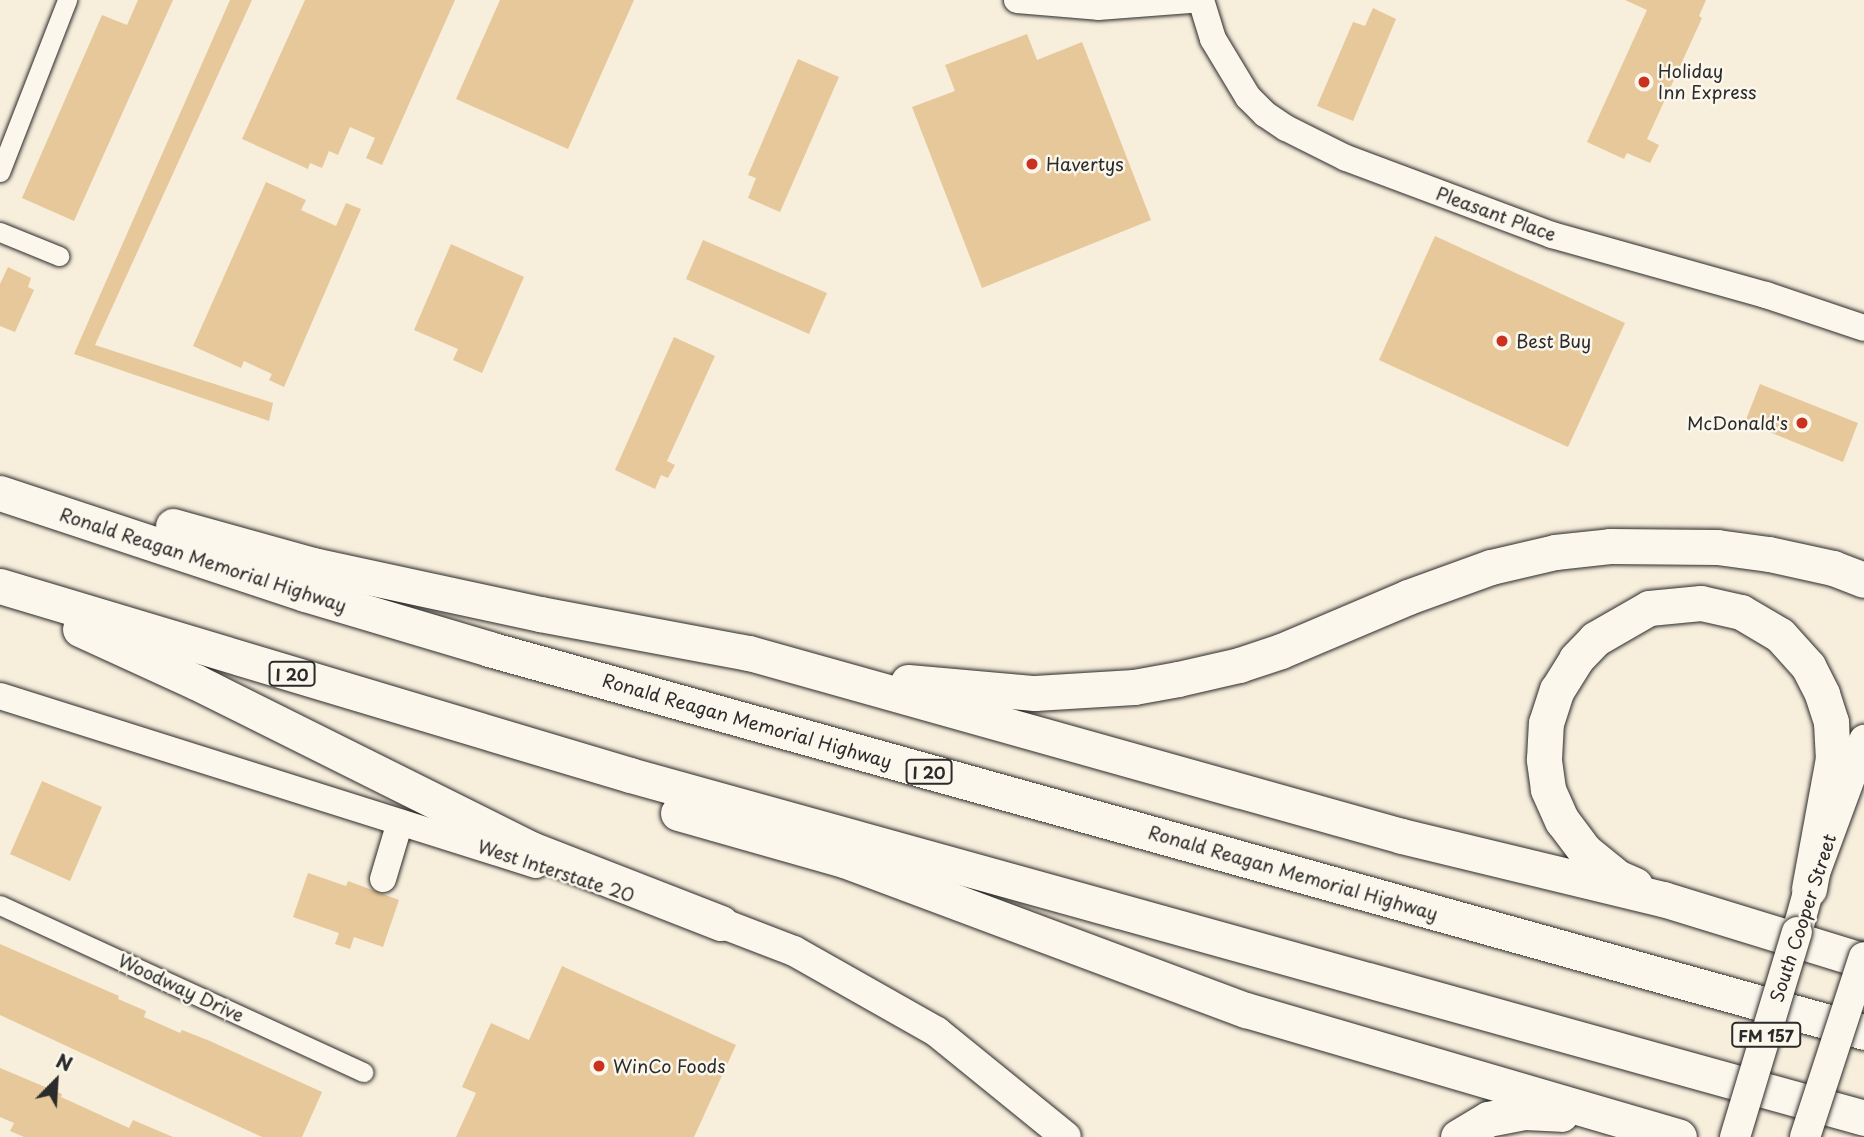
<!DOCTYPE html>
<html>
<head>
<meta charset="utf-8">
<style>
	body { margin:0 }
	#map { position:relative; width:1864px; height:1137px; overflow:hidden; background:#f7eedc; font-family:"Playpen Sans",sans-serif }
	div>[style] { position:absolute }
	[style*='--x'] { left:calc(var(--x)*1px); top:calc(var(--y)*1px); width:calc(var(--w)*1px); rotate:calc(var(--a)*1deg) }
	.building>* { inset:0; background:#e7c89a }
	.roads { filter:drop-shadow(0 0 2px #2b2b2b) drop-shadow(0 0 2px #2b2b2b) }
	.street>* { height:19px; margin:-9.5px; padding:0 9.5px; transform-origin:9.5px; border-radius:9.5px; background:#fbf7ec }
	.secondary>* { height:26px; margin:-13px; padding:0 13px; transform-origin:13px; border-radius:13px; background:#fbf7ec }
	.primary>* { height:30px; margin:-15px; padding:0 15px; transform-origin:15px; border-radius:15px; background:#fbf7ec }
	.highway>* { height:35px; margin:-17.5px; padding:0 17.5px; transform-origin:17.5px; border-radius:17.5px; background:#fbf7ec }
	.bridges { filter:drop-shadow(0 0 2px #2b2b2b) drop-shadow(0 0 2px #2b2b2b) }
	.primary-bridge>* { height:30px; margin:-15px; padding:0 15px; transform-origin:15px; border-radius:15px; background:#fbf7ec }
	.dots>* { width:19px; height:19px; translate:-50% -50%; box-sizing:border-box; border:4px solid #fbf7ec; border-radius:50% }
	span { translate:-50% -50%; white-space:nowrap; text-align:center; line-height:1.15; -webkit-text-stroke:5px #fbf7ec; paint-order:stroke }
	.shield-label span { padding:2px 5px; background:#fbf7ec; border:2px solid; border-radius:5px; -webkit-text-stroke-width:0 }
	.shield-label { font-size:16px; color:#2b2b2b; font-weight:700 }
	.poi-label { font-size:18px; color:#2b2b2b }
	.left { translate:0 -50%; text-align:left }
	.right { translate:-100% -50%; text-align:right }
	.street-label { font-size:18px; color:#2b2b2b }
	.north { position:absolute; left:21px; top:1046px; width:70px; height:70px; -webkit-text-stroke:5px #fbf7ec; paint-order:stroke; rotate:24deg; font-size:19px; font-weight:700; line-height:28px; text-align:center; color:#2b2b2b }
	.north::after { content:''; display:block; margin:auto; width:24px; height:32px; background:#2b2b2b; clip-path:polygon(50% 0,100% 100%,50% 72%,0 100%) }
</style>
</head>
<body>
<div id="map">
	<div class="building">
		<i style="clip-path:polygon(138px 0,173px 0,74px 221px,22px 198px,102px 15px,127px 25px)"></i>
		<i style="clip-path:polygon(230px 0,252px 0,95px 345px,273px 403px,269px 421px,74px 354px)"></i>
		<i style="clip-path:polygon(305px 0,455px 0,382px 165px,366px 158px,375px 138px,350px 127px,338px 155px,329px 151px,322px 168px,310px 163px,308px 169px,242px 139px)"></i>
		<i style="clip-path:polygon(500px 0,634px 0,568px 149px,456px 99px)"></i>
		<i style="clip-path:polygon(1625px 0,1706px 0,1699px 16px,1702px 18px,1647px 139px,1659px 145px,1650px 163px,1627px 153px,1624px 159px,1587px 142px,1647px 10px)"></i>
		<i style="clip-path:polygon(1373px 8px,1396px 19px,1353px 121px,1317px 106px,1353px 22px,1365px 26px)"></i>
		<i style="clip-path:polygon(1027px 34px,1037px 60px,1082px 42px,1151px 220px,982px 288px,912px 107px,955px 91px,945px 65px)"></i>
		<i style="clip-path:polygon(798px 59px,839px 77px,780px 212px,748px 198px,756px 178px,748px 175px)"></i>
		<i style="clip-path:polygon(266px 182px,306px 200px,301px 210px,336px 226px,346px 203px,361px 209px,284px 387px,269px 380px,272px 374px,244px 361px,241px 368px,193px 346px)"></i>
		<i style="clip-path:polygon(1435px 236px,1625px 323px,1568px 447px,1379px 360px)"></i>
		<i style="clip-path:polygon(703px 240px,827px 293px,809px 334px,686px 279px)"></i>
		<i style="clip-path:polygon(451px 244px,524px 277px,482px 373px,453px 360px,458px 349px,414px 330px)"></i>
		<i style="clip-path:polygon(8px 267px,31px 278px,28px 287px,34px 290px,15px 332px,0 326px,0 284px)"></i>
		<i style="clip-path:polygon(674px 337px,715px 356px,667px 461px,675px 465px,668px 478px,661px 475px,655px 489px,615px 470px)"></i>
		<i style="clip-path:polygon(1760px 384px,1858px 423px,1843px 462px,1745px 422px)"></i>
		<i style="clip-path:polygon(42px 781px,102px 807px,70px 881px,10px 854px)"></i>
		<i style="clip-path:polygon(308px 873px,346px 886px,348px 881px,399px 900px,383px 947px,354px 937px,350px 949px,335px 944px,339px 933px,293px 917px)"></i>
		<i style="clip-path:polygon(0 944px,119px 996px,118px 999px,146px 1011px,144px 1017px,180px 1033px,182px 1030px,210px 1041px,322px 1092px,302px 1137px,262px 1137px,0 1015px)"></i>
		<i style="clip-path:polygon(562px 966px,736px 1045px,694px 1137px,456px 1137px,476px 1093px,462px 1087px,491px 1023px,529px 1040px)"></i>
		<i style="clip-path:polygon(0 1068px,62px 1094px,61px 1097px,129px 1128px,133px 1120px,173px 1137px,24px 1137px,10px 1131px,14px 1123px,0 1117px)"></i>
	</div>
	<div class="roads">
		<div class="street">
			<i style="--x:0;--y:172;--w:185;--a:-68.7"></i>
			<i style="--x:0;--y:232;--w:64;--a:22.1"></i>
			<i style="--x:0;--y:905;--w:400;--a:24.7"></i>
		</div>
		<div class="secondary">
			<i style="--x:1017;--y:0;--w:81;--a:4.9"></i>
			<i style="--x:1098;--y:7;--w:92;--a:-4.4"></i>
			<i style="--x:1201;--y:0;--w:41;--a:72.9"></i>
			<i style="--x:1213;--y:39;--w:68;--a:58.9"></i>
			<i style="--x:1248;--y:97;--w:24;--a:45"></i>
			<i style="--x:1265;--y:114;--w:25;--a:34"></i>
			<i style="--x:1286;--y:128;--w:67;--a:26.6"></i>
			<i style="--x:1346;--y:158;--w:220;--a:20.5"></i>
			<i style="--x:1552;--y:235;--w:222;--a:15.7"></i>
			<i style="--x:1766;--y:295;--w:103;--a:18.6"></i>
			<i style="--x:0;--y:696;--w:562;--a:17.5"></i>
			<i style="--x:383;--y:879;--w:59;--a:-73.4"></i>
		</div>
		<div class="primary">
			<i style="--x:721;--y:923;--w:78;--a:21"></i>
			<i style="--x:794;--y:951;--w:164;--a:29.5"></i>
			<i style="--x:937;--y:1032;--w:166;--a:39.1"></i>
			<i style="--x:1797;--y:932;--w:45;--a:-74.4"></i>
			<i style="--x:1809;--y:889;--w:159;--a:-69.7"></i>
		</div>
		<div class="highway">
			<i style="--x:0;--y:493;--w:321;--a:18.3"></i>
			<i style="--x:305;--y:594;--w:192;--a:16.6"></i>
			<i style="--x:489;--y:649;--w:1427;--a:15.56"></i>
			<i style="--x:173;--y:526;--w:145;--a:15.6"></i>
			<i style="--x:313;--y:565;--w:232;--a:12.2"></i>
			<i style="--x:540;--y:614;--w:213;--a:10.6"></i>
			<i style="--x:749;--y:653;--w:678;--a:15.66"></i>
			<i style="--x:1402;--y:836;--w:268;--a:13.6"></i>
			<i style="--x:1663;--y:899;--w:210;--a:17.1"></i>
			<i style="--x:0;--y:586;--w:658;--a:16.7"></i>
			<i style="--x:630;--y:775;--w:1281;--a:15.53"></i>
			<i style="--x:80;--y:629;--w:128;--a:24.6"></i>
			<i style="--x:196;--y:682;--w:374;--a:26.5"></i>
			<i style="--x:531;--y:849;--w:204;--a:21.3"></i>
			<i style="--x:908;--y:682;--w:127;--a:5"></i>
			<i style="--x:1035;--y:693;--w:99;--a:-3.5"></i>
			<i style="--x:1134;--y:687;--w:45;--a:-10.3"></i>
			<i style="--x:1178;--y:679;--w:63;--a:-12.9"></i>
			<i style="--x:1239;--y:665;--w:44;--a:-18.4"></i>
			<i style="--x:1281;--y:651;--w:138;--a:-23"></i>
			<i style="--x:1408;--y:597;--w:88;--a:-19.9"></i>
			<i style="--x:1491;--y:567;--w:66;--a:-13.2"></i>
			<i style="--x:1555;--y:552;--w:55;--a:-6.2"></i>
			<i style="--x:1610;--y:546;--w:107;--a:0.5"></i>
			<i style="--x:1717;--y:547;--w:52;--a:7.7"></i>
			<i style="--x:1769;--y:554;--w:66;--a:12.3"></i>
			<i style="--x:1833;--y:568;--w:33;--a:21"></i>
			<i style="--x:678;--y:813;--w:173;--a:15.8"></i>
			<i style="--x:844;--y:860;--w:429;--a:20.5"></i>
			<i style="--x:1246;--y:1010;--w:451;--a:16.3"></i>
			<i style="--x:1635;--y:885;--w:20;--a:-156"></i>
			<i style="--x:1617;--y:877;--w:41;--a:-140.9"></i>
			<i style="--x:1585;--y:851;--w:38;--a:-127"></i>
			<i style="--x:1562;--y:821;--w:35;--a:-114"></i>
			<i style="--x:1548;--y:789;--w:30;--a:-98"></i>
			<i style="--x:1544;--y:759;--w:36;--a:-87"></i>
			<i style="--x:1546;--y:723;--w:35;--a:-72"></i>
			<i style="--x:1557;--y:690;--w:36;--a:-58"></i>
			<i style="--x:1576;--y:659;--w:28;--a:-46"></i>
			<i style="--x:1595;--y:639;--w:62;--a:-29.9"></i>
			<i style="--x:1649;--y:608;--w:52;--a:-5.5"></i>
			<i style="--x:1701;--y:603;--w:41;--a:12.7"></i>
			<i style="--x:1741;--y:612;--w:45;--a:30.5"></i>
			<i style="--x:1780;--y:635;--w:42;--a:47.9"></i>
			<i style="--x:1808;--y:666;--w:31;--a:63"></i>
			<i style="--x:1822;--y:694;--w:29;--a:72"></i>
			<i style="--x:1831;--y:722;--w:36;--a:87"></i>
			<i style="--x:1833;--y:758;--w:133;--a:100.4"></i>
			<i style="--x:1458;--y:1137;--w:35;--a:-31"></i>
			<i style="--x:1488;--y:1119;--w:38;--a:-11"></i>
			<i style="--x:1525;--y:1112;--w:36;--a:3"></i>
		</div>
	</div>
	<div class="bridges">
		<div class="primary-bridge">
			<i style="--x:1735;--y:1137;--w:214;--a:-73.2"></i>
			<i style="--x:1805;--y:1137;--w:189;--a:-71.9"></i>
		</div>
	</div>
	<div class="dots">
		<i style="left:1644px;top:82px;background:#c8321e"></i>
		<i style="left:1032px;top:164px;background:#c8321e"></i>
		<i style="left:1502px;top:341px;background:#c8321e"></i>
		<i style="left:1802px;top:423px;background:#c8321e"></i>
		<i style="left:599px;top:1066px;background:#c8321e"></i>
	</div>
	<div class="shield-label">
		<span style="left:292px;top:674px">I 20</span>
		<span style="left:929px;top:772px">I 20</span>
		<span style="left:1766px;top:1035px">FM 157</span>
	</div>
	<div class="poi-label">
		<span class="left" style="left:1658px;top:82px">Holiday<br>Inn Express</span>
		<span class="left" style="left:1046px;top:164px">Havertys</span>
		<span class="left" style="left:1516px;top:341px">Best Buy</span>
		<span class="right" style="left:1788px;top:423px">McDonald's</span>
		<span class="left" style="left:613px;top:1066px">WinCo Foods</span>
	</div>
	<div class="street-label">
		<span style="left:1496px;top:214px;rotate:20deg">Pleasant Place</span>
		<span style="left:203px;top:560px;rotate:18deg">Ronald Reagan Memorial Highway</span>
		<span style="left:747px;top:721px;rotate:16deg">Ronald Reagan Memorial Highway</span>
		<span style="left:556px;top:871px;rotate:18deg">West Interstate 20</span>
		<span style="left:1293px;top:873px;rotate:16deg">Ronald Reagan Memorial Highway</span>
		<span style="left:1803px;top:918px;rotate:-72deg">South Cooper Street</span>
		<span style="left:181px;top:988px;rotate:25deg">Woodway Drive</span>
	</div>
	<div class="north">N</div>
</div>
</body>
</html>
